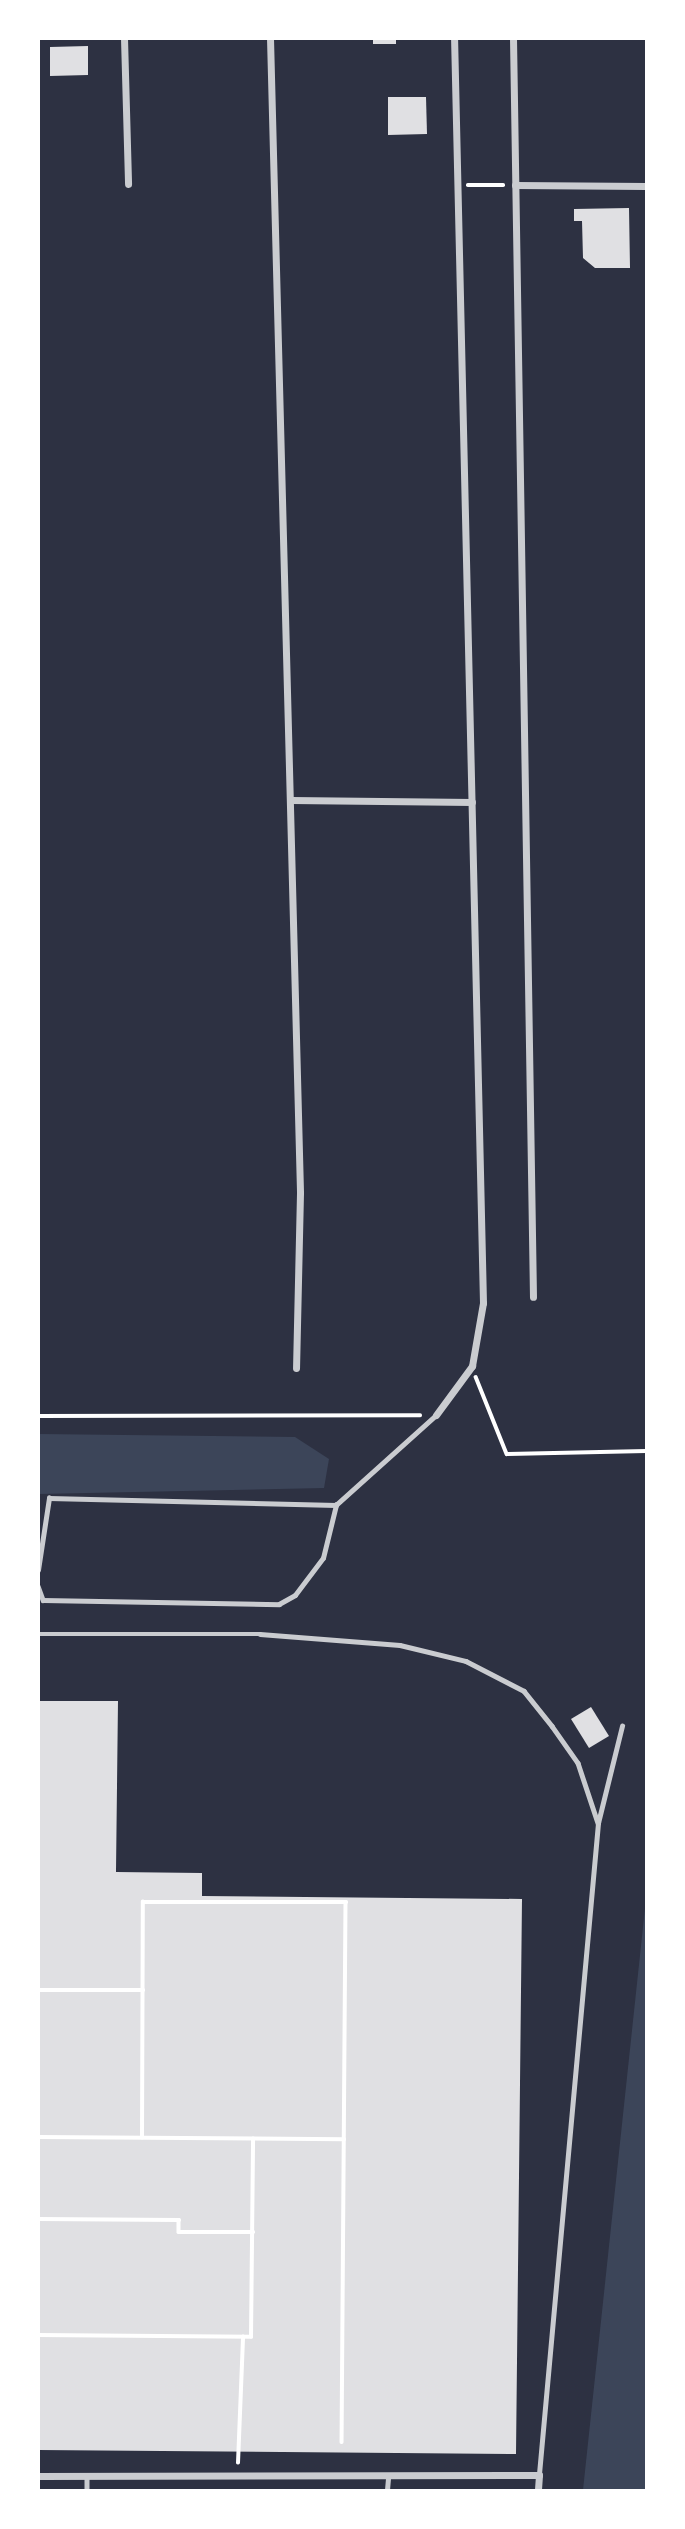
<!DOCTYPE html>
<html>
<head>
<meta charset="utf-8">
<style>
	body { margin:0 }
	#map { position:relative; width:685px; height:2529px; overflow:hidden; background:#2d3142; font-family:Barlow,sans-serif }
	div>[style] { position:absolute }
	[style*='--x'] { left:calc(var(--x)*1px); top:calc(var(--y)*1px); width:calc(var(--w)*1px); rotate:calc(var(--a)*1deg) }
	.green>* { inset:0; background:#3c4559 }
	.building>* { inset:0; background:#e0e0e3 }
	.path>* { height:3.5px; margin:-1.75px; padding:0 1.75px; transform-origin:1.75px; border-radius:1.75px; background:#fff }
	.service>* { height:4.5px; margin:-2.25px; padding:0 2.25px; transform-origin:2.25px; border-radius:2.25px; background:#caccd0 }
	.minor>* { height:7px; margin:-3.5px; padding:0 3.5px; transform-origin:3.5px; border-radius:3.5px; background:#caccd0 }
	span { translate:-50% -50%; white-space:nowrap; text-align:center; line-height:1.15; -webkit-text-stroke:6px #fff; paint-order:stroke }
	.frame { position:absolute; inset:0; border:40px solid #fff; pointer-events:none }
</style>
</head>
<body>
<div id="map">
	<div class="green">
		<i style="clip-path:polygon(39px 1434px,295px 1437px,329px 1459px,324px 1488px,39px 1494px)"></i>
		<i style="clip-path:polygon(646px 1899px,646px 2490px,583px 2490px)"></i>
	</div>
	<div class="building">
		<i style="clip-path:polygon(373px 38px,396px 38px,396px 44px,373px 44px)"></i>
		<i style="clip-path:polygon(88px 46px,88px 75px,50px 76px,50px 47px)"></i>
		<i style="clip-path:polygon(388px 97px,426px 97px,427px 134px,388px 135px)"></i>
		<i style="clip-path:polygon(629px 208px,630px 268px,595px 268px,583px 258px,582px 221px,574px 221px,574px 209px)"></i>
		<i style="clip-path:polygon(38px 1701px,118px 1701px,116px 1872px,202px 1873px,202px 1896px,522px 1899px,516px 2454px,38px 2450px)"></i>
		<i style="clip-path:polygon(591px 1707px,609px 1736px,589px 1748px,571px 1719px)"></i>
	</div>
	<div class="path">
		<i style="--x:468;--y:185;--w:35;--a:0"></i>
		<i style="--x:476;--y:1377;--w:83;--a:68.1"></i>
		<i style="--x:507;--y:1454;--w:139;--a:-1.2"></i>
		<i style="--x:38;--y:1416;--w:382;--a:-0.1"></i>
		<i style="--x:38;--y:1990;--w:105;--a:0"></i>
		<i style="--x:38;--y:2137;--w:306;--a:0.4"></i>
		<i style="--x:142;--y:2138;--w:236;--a:-89.8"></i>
		<i style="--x:143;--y:1902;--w:203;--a:0"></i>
		<i style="--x:346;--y:1902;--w:540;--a:90.42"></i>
		<i style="--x:38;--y:2219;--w:141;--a:0.4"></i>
		<i style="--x:179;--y:2220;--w:12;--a:90"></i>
		<i style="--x:179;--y:2232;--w:74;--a:0"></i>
		<i style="--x:38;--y:2335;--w:213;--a:0.5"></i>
		<i style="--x:251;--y:2337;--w:198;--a:-89.4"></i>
		<i style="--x:238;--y:2463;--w:126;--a:-87.7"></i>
	</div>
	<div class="service">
		<i style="--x:38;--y:1570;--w:73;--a:-81.3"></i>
		<i style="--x:49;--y:1498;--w:287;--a:1.4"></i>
		<i style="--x:38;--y:1586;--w:15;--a:70"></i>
		<i style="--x:43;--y:1600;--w:236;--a:1"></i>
		<i style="--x:279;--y:1604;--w:18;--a:-29"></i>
		<i style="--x:295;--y:1595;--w:46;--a:-52.9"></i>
		<i style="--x:323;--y:1558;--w:55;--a:-76.2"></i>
		<i style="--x:336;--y:1505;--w:135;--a:-42"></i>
		<i style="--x:38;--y:1634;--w:222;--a:0"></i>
		<i style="--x:260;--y:1634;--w:140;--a:4.5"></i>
		<i style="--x:400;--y:1645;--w:68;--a:13.6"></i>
		<i style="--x:466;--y:1661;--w:65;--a:27.3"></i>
		<i style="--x:524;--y:1691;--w:45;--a:51.3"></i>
		<i style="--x:552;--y:1726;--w:45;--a:54.9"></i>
		<i style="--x:578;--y:1763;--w:63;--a:71.6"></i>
		<i style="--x:539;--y:2474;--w:654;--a:-84.82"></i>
		<i style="--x:598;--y:1823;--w:100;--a:-76.1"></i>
		<i style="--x:87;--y:2477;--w:13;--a:90"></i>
		<i style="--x:387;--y:2490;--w:11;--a:-85"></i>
	</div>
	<div class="minor">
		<i style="--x:124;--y:38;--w:146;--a:88.4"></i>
		<i style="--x:270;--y:38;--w:1155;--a:88.51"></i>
		<i style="--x:300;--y:1193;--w:175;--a:91.3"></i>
		<i style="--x:513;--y:38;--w:1259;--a:89.09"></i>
		<i style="--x:515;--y:185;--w:131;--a:0.4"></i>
		<i style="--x:291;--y:800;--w:181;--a:0.6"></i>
		<i style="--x:436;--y:1415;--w:61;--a:-53.7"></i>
		<i style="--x:472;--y:1366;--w:64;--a:-80.1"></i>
		<i style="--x:483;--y:1303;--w:1265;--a:-91.31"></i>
		<i style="--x:38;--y:2476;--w:501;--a:-0.11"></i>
		<i style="--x:539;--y:2475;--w:15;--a:94"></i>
	</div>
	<div class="frame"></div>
</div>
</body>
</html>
